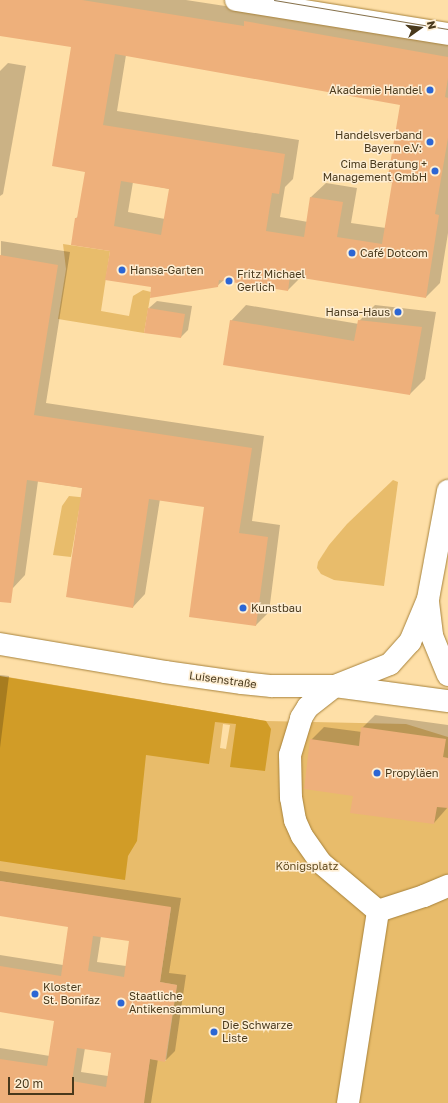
<!DOCTYPE html>
<html>
<head>
<meta charset="utf-8">
<style>
	body { margin:0 }
	#map { position:relative; width:448px; height:1103px; overflow:hidden; background:#fedfa7; font-family:"Golos Text",sans-serif }
	div>[style] { position:absolute }
	[style*='--x'] { left:calc(var(--x)*1px); top:calc(var(--y)*1px); width:calc(var(--w)*1px); rotate:calc(var(--a)*1deg) }
	.green>* { inset:0; background:#e8bc6b }
	.forest>* { inset:0; background:#d19c27 }
	.shadow>* { inset:0; background:#0003 }
	.building>* { inset:0; background:#eeb07b }
	.roads { filter:drop-shadow(0 0 1px #a7823b) drop-shadow(0 0 1px #a7823b) }
	.minor>* { height:22px; margin:-11px; padding:0 11px; transform-origin:11px; border-radius:11px; background:#fff }
	.major>* { height:22px; margin:-11px; padding:0 11px; transform-origin:11px; border-radius:11px; background:#fff }
	.tram>* { height:1px; margin:-0.5px; padding:0 0.5px; transform-origin:0.5px; border-radius:0.5px; background:#86714b }
	.dots>* { width:11px; height:11px; translate:-50% -50%; box-sizing:border-box; border:2px solid #feeed3; border-radius:50% }
	span { translate:-50% -50%; white-space:nowrap; text-align:center; line-height:1.15; -webkit-text-stroke:3px #feeed3; paint-order:stroke }
	.poi-label { font-size:11px; color:#49391c }
	.right { translate:-100% -50%; text-align:right }
	.left { translate:0 -50%; text-align:left }
	.street-label { font-size:11px; color:#49391c }
	.park-label { font-size:11px; color:#634c20 }
	.north { position:absolute; left:400px; top:8px; width:40px; height:40px; -webkit-text-stroke:3px #feeed3; paint-order:stroke; rotate:76deg; font-size:11px; font-weight:700; line-height:16px; text-align:center; color:#49391c }
	.north::after { content:''; display:block; margin:auto; width:14px; height:18px; background:#49391c; clip-path:polygon(50% 0,100% 100%,50% 72%,0 100%) }
	.scale { position:absolute; left:8px; top:1077px; width:66px; height:18px; box-sizing:border-box; border:2px solid #49391c; border-top:0; padding-left:5px; font-size:12px; line-height:14px; white-space:nowrap; color:#49391c; -webkit-text-stroke:3px #feeed3; paint-order:stroke }
</style>
</head>
<body>
<div id="map">
	<div class="green">
		<i style="clip-path:polygon(63px 244px,110px 251px,101px 311px,129px 316px,133px 296px,143px 290px,151px 292px,144px 333px,58px 319px,66px 269px)"></i>
		<i style="clip-path:polygon(393px 480px,398px 482px,384px 586px,334px 580px,321px 574px,317px 568px,318px 562px,329px 545px,347px 524px)"></i>
		<i style="clip-path:polygon(69px 496px,89px 498px,79px 510px,71px 557px,53px 555px,62px 506px)"></i>
		<i style="clip-path:polygon(evenodd,8px 677px,266px 721px,406px 724px,448px 737px,448px 1103px,143px 1103px,150px 1059px,166px 1061px,177px 985px,160px 982px,171px 908px,0 881px,0 739px,8px 677px,223px 724px,230px 725px,226px 749px,220px 748px,223px 724px)"></i>
	</div>
	<div class="forest">
		<i style="clip-path:polygon(0 676px,266px 721px,271px 729px,265px 771px,230px 767px,236px 724px,215px 722px,209px 764px,146px 755px,137px 841px,128px 856px,125px 880px,0 861px)"></i>
	</div>
	<div class="shadow">
		<i style="clip-path:polygon(evenodd,0 0,186px 0,448px 40px,448px 233px,440px 283px,426px 297px,301px 277px,288px 290px,224px 280px,217px 286px,153px 286px,76px 218px,79px 216px,86px 171px,72px 46px,0 35px,0 0,126px 55px,401px 104px,393px 182px,386px 228px,351px 223px,357px 188px,326px 183px,311px 197px,308px 222px,280px 217px,285px 187px,293px 179px,299px 140px,117px 111px,126px 55px,0 0,133px 182px,170px 189px,165px 219px,128px 212px,133px 182px)"></i>
		<i style="clip-path:polygon(8px 63px,26px 66px,3px 194px,0 196px,0 71px)"></i>
		<i style="clip-path:polygon(1px 241px,70px 252px,46px 403px,264px 436px,252px 521px,280px 525px,269px 612px,256px 625px,205px 506px,160px 499px,145px 594px,133px 607px,83px 488px,38px 481px,25px 575px,13px 588px,0 586px)"></i>
		<i style="clip-path:polygon(157px 301px,192px 306px,188px 330px,181px 337px,149px 308px)"></i>
		<i style="clip-path:polygon(246px 305px,359px 324px,359px 321px,375px 305px,436px 312px,425px 379px,410px 394px,231px 321px)"></i>
		<i style="clip-path:polygon(0 675px,9px 676px,0 748px)"></i>
		<i style="clip-path:polygon(375px 715px,448px 725px,448px 807px,434px 823px,354px 795px,311px 740px,324px 727px,362px 732px,362px 728px)"></i>
		<i style="clip-path:polygon(evenodd,0 871px,181px 898px,169px 973px,186px 975px,175px 1051px,165px 1061px,158px 1059px,151px 1103px,0 1103px,0 1048px,50px 1056px,56px 1020px,0 1011px,0 955px,63px 965px,69px 926px,0 915px,0 871px,101px 936px,130px 940px,126px 966px,97px 962px,101px 936px,0 871px,85px 1048px,112px 1052px,108px 1076px,81px 1072px,85px 1048px)"></i>
	</div>
	<div class="building">
		<i style="clip-path:polygon(evenodd,0 0,82px 0,244px 26px,244px 21px,448px 57px,448px 78px,445px 97px,448px 98px,448px 138px,435px 214px,439px 215px,426px 298px,290px 276px,288px 291px,219px 280px,218px 287px,150px 298px,151px 287px,105px 280px,110px 251px,71px 245px,75px 218px,77px 218px,85px 172px,52px 166px,71px 47px,0 36px,0 0,115px 54px,400px 105px,387px 182px,392px 183px,382px 244px,337px 237px,343px 202px,310px 197px,304px 237px,266px 231px,272px 193px,279px 194px,285px 154px,103px 125px,115px 54px,0 0,121px 181px,169px 189px,161px 235px,114px 226px,121px 181px)"></i>
		<i style="clip-path:polygon(0 255px,58px 265px,34px 415px,252px 448px,239px 533px,268px 537px,256px 626px,189px 617px,204px 507px,149px 499px,133px 608px,66px 597px,82px 488px,27px 480px,11px 603px,0 602px)"></i>
		<i style="clip-path:polygon(148px 308px,185px 314px,181px 338px,144px 333px)"></i>
		<i style="clip-path:polygon(230px 320px,354px 341px,358px 320px,422px 327px,410px 395px,223px 365px)"></i>
		<i style="clip-path:polygon(361px 727px,446px 739px,443px 757px,448px 758px,448px 808px,437px 807px,434px 824px,350px 813px,353px 796px,304px 789px,310px 739px,359px 746px)"></i>
		<i style="clip-path:polygon(evenodd,0 881px,171px 907px,160px 982px,177px 985px,165px 1062px,150px 1059px,144px 1103px,0 1103px,0 1059px,47px 1066px,54px 1021px,0 1012px,0 966px,61px 976px,68px 927px,0 916px,0 881px,93px 936px,129px 941px,124px 977px,88px 971px,93px 936px,0 881px,77px 1048px,111px 1053px,106px 1087px,72px 1081px,77px 1048px)"></i>
	</div>
	<div class="roads">
		<div class="minor">
			<i style="--x:236;--y:0;--w:215;--a:9.1"></i>
			<i style="--x:0;--y:644;--w:167;--a:9.6"></i>
			<i style="--x:165;--y:672;--w:78;--a:8.1"></i>
			<i style="--x:242;--y:683;--w:30;--a:6"></i>
			<i style="--x:272;--y:686;--w:63;--a:0"></i>
			<i style="--x:335;--y:686;--w:114;--a:7.6"></i>
		</div>
		<div class="major">
			<i style="--x:428;--y:602;--w:34;--a:83"></i>
			<i style="--x:432;--y:636;--w:42;--a:67.7"></i>
			<i style="--x:378;--y:911;--w:75;--a:-139.9"></i>
			<i style="--x:321;--y:863;--w:33;--a:-125"></i>
			<i style="--x:302;--y:836;--w:17;--a:-114"></i>
			<i style="--x:295;--y:820;--w:22;--a:-100"></i>
			<i style="--x:291;--y:798;--w:43;--a:-91.3"></i>
			<i style="--x:290;--y:755;--w:39;--a:-73"></i>
			<i style="--x:301;--y:718;--w:13;--a:-58"></i>
			<i style="--x:308;--y:707;--w:34;--a:-38"></i>
			<i style="--x:335;--y:686;--w:59;--a:-21.8"></i>
			<i style="--x:390;--y:664;--w:30;--a:-48"></i>
			<i style="--x:410;--y:642;--w:47;--a:-67.3"></i>
			<i style="--x:428;--y:599;--w:110;--a:-79.5"></i>
			<i style="--x:378;--y:911;--w:48;--a:-18.1"></i>
			<i style="--x:424;--y:896;--w:26;--a:-23"></i>
			<i style="--x:348;--y:1103;--w:194;--a:-81.1"></i>
		</div>
	</div>
	<div class="tram">
		<i style="--x:274;--y:0;--w:176;--a:9.5"></i>
	</div>
	<div class="dots">
		<i style="left:430px;top:90px;background:#2c66d4"></i>
		<i style="left:430px;top:142px;background:#2c66d4"></i>
		<i style="left:435px;top:171px;background:#2c66d4"></i>
		<i style="left:352px;top:253px;background:#2c66d4"></i>
		<i style="left:122px;top:270px;background:#2c66d4"></i>
		<i style="left:229px;top:281px;background:#2c66d4"></i>
		<i style="left:398px;top:312px;background:#2c66d4"></i>
		<i style="left:243px;top:608px;background:#2c66d4"></i>
		<i style="left:377px;top:773px;background:#2c66d4"></i>
		<i style="left:35px;top:994px;background:#2c66d4"></i>
		<i style="left:121px;top:1003px;background:#2c66d4"></i>
		<i style="left:214px;top:1032px;background:#2c66d4"></i>
	</div>
	<div class="poi-label">
		<span class="right" style="left:422px;top:90px">Akademie Handel</span>
		<span class="right" style="left:422px;top:142px">Handelsverband<br>Bayern e.V:</span>
		<span class="right" style="left:427px;top:171px">Cima Beratung +<br>Management GmbH</span>
		<span class="left" style="left:360px;top:253px">Café Dotcom</span>
		<span class="left" style="left:130px;top:270px">Hansa-Garten</span>
		<span class="left" style="left:237px;top:281px">Fritz Michael<br>Gerlich</span>
		<span class="right" style="left:390px;top:312px">Hansa-Haus</span>
		<span class="left" style="left:251px;top:608px">Kunstbau</span>
		<span class="left" style="left:385px;top:773px">Propyläen</span>
		<span class="left" style="left:43px;top:994px">Kloster<br>St. Bonifaz</span>
		<span class="left" style="left:129px;top:1003px">Staatliche<br>Antikensammlung</span>
		<span class="left" style="left:222px;top:1032px">Die Schwarze<br>Liste</span>
	</div>
	<div class="street-label">
		<span style="left:223px;top:680px;rotate:8deg">Luisenstraße</span>
	</div>
	<div class="park-label">
		<span style="left:307px;top:866px">Königsplatz</span>
	</div>
	<div class="north">N</div>
	<div class="scale">20 m</div>
</div>
</body>
</html>
